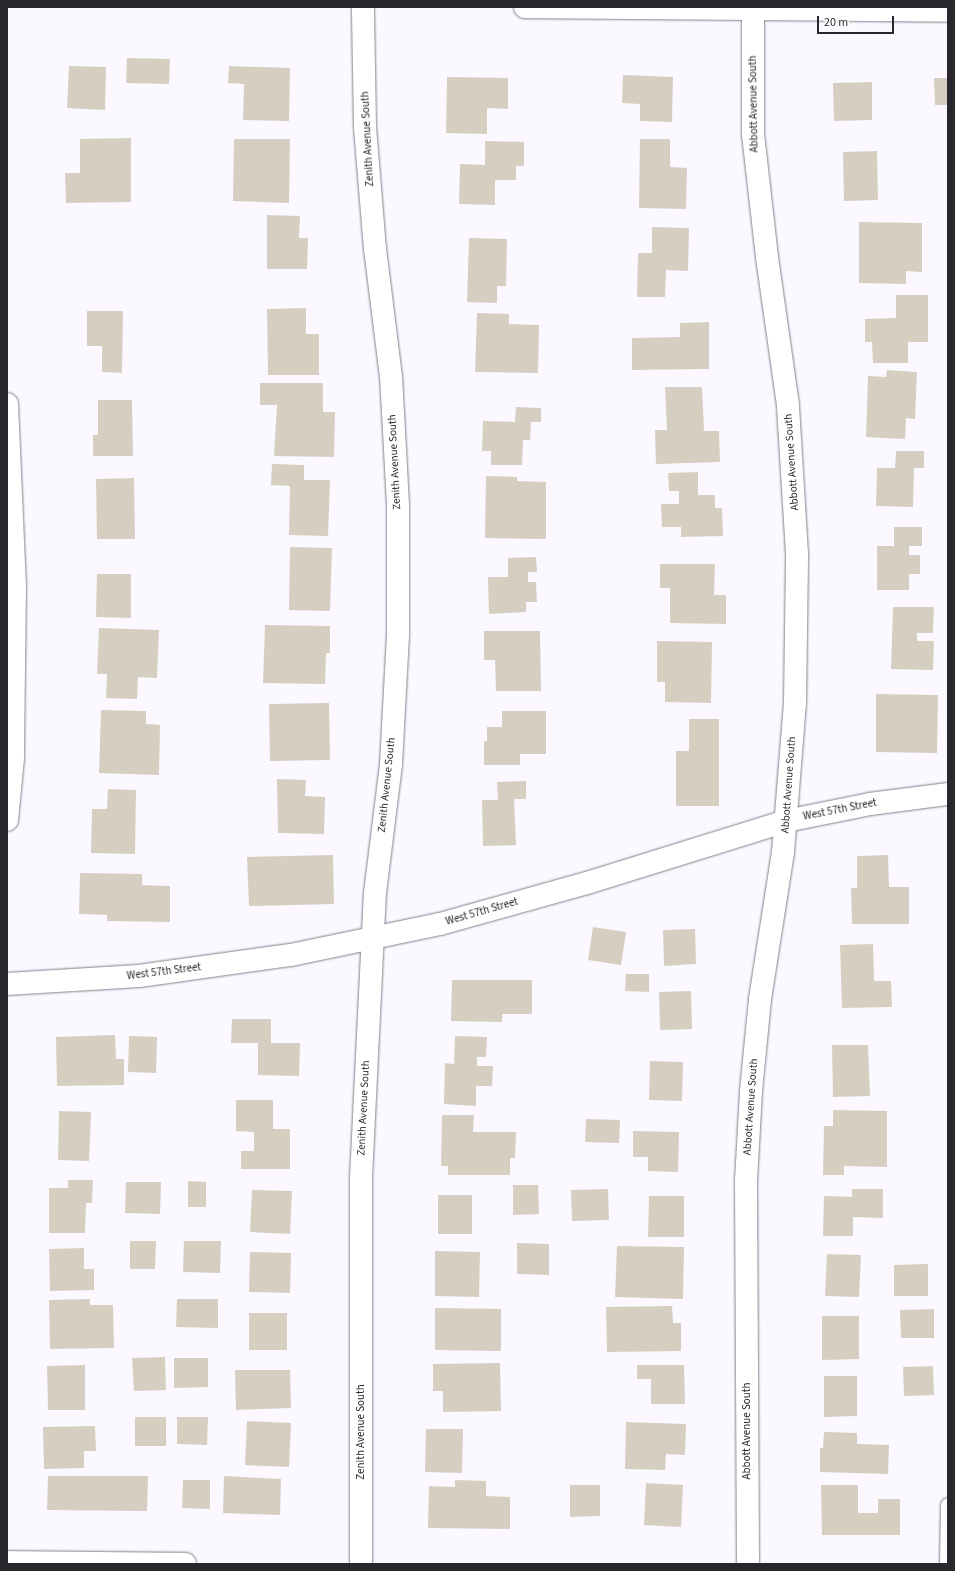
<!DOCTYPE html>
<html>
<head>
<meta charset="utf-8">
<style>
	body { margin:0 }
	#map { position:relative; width:955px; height:1571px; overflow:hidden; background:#fbf9ff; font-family:"Source Sans 3",sans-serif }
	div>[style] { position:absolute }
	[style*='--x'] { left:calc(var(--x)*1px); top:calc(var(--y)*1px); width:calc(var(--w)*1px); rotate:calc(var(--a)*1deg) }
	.building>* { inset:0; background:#d6cec1 }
	.roads { filter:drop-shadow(0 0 1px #847f8c) drop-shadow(0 0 1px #847f8c) }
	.service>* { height:15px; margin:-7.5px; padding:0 7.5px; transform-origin:7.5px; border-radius:7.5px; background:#fff }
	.minor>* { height:22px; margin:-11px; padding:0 11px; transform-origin:11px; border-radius:11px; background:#fff }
	.tertiary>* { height:22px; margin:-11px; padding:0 11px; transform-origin:11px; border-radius:11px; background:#fff }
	span { translate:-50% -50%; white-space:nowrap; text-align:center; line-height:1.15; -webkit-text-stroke:3px #fff; paint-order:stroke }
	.street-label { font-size:11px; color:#29272d }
	.frame { position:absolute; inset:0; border:8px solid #29272d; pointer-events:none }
	.scale { position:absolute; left:817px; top:16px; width:77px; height:18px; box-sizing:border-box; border:2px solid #29272d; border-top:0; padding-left:5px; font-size:12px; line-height:14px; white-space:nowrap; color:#29272d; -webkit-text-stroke:3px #fff; paint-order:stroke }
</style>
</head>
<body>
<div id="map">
	<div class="building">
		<i style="clip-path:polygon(127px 58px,170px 59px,169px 84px,126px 83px)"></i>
		<i style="clip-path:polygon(69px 66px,106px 67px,105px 110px,67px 108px)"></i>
		<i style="clip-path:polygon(229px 66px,290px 68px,289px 121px,243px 120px,244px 84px,228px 83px)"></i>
		<i style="clip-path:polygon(623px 75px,673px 77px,672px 122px,640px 121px,640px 104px,622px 103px)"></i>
		<i style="clip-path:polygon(447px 77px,508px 78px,508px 109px,487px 108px,487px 134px,446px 133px)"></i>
		<i style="clip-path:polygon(934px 78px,948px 78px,948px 105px,935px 105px)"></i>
		<i style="clip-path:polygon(872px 82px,872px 120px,834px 121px,833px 83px)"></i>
		<i style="clip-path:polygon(131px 138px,131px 202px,66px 203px,65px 173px,80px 173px,80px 139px)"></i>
		<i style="clip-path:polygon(234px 139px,290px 139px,289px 203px,233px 201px)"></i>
		<i style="clip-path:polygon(640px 139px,670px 139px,670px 167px,687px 168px,686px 209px,639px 208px)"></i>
		<i style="clip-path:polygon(485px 141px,524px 142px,524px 166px,516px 166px,516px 180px,495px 180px,495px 205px,459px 204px,460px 164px,485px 165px)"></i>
		<i style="clip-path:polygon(877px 151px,878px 200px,844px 201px,843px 152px)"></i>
		<i style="clip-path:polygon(267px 215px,300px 216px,299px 238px,308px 238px,307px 269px,267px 269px)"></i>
		<i style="clip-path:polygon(859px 222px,922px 223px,922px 272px,906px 271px,906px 284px,859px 283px)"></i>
		<i style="clip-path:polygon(652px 227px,689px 228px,688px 271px,666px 270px,665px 297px,637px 297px,638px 253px,652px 253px)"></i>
		<i style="clip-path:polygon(469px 238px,507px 239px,506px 286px,497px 286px,497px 303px,467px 302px)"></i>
		<i style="clip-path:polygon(896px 295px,928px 295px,928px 342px,908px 342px,908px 363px,873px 363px,872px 342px,865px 342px,865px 319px,896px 318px)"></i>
		<i style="clip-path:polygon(306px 308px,306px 334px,319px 334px,319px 375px,268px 375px,267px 309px)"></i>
		<i style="clip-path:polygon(87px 311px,123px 311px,122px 373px,102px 372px,102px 346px,87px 346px)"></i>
		<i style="clip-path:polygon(477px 313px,509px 314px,509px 324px,539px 325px,538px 373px,475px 372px)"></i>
		<i style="clip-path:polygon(709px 322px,709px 369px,632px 370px,632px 338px,680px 337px,680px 323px)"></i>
		<i style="clip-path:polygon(887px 370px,917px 372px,915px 419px,906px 418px,905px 439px,866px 437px,868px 376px,886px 377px)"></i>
		<i style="clip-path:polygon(260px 383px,323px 383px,323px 412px,335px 412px,334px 457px,274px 456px,277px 405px,260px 405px)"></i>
		<i style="clip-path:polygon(665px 387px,702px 387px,704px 431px,719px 431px,720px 462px,656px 464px,655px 430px,667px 430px)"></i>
		<i style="clip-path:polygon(98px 400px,132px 400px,133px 456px,93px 456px,93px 435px,98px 435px)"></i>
		<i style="clip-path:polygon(516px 407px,541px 408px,541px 422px,531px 422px,530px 440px,523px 440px,522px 465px,491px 465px,491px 451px,482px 451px,483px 421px,515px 422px)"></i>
		<i style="clip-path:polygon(896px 451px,924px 451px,924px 468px,914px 468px,913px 507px,876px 506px,877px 468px,895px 468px)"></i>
		<i style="clip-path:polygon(272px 464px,304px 465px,304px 480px,330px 480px,328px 536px,289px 535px,290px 486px,271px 485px)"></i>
		<i style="clip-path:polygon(698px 472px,698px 495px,715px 495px,715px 508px,722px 508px,723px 536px,681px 537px,681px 527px,662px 527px,661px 504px,679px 504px,679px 491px,669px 491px,668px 473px)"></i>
		<i style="clip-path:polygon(486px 476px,517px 477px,517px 481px,546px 482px,546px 539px,485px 538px)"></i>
		<i style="clip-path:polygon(134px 478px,135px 539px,97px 539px,96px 479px)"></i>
		<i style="clip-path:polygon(894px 527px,922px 527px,922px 546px,909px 546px,909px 555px,920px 555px,920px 574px,909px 574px,909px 590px,877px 590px,877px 546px,894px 546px)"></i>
		<i style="clip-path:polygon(290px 547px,332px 548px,330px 611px,289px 610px)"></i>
		<i style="clip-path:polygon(536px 557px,537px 572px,528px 572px,528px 582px,536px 582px,537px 602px,526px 602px,526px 612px,489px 614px,488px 577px,508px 577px,508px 558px)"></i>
		<i style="clip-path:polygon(660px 564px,715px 564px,714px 595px,726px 595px,726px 624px,670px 623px,670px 588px,660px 588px)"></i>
		<i style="clip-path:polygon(97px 574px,131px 574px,131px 618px,96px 617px)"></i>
		<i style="clip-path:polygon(893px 607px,934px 607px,933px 633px,917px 633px,917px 641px,934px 641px,933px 670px,891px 669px)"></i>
		<i style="clip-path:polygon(265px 625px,330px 626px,330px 653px,326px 653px,325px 684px,263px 683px)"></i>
		<i style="clip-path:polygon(99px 628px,159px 630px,157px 678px,138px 677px,137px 699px,106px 698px,107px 674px,97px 674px)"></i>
		<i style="clip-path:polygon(484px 631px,540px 631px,541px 691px,496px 691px,495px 660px,484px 660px)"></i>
		<i style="clip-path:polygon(657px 641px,712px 642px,711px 703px,665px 702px,665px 682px,657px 682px)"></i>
		<i style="clip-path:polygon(876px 694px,938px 695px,937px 753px,876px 752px)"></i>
		<i style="clip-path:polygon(329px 703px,330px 760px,270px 761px,269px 704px)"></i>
		<i style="clip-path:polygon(101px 710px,146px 711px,146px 724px,160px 725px,159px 775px,99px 773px)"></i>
		<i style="clip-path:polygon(502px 711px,546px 711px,546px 754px,520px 754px,520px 765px,484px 765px,484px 741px,487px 741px,487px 727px,502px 727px)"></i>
		<i style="clip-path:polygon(689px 719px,719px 719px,719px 806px,676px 806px,676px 751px,689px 751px)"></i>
		<i style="clip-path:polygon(277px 779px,306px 780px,305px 796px,325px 797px,324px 834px,278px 833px)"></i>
		<i style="clip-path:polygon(526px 781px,526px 799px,514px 799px,516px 845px,483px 846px,482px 800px,498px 800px,497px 782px)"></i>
		<i style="clip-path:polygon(108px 789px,136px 790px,135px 854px,91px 853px,92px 809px,107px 809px)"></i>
		<i style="clip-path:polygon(333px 855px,334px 904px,249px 906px,247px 857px)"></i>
		<i style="clip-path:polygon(888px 855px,889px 887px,909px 887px,909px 924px,852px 924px,851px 888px,857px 888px,857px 856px)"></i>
		<i style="clip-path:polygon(80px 873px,142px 874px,142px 885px,170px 886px,170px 922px,107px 921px,107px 915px,79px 914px)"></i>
		<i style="clip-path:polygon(593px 927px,626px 932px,621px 965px,588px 960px)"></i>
		<i style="clip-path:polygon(695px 929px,696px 964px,664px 966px,663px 930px)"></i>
		<i style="clip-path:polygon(873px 944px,874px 981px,891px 981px,892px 1007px,842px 1008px,840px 945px)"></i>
		<i style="clip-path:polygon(626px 974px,649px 974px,649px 992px,625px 991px)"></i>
		<i style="clip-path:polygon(452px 980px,532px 980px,532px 1014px,502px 1014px,502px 1022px,451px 1021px)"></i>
		<i style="clip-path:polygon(691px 991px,692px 1029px,660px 1030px,659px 992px)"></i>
		<i style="clip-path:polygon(232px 1019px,271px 1019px,271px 1043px,300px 1043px,299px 1076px,258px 1075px,258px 1043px,231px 1043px)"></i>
		<i style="clip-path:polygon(115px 1035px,116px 1059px,124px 1059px,124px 1085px,57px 1086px,56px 1037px)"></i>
		<i style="clip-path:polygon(129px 1036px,157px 1037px,156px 1073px,128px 1072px)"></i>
		<i style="clip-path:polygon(455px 1036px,487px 1037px,486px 1057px,477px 1057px,477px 1066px,493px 1066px,492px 1086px,476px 1086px,476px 1106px,444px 1104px,445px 1063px,454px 1064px)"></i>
		<i style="clip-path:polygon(832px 1045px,868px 1045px,870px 1096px,833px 1097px)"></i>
		<i style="clip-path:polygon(650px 1061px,683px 1062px,682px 1101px,649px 1100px)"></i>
		<i style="clip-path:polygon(236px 1100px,273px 1100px,273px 1129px,290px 1129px,290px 1169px,241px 1169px,241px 1151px,254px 1151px,254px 1132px,236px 1131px)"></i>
		<i style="clip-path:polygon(833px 1110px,887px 1111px,887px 1167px,844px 1166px,844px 1175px,823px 1175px,824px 1126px,833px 1126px)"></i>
		<i style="clip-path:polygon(59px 1111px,91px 1112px,89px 1161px,58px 1160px)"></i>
		<i style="clip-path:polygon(442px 1115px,474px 1115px,473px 1132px,516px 1132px,515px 1158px,510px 1158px,510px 1175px,448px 1175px,448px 1166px,441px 1166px)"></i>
		<i style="clip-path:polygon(586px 1119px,620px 1120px,619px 1143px,585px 1142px)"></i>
		<i style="clip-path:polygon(633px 1131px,679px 1132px,678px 1172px,648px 1171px,648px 1157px,633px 1157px)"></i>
		<i style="clip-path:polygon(68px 1180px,93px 1180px,92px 1203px,86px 1203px,85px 1233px,49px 1233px,49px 1188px,68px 1188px)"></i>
		<i style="clip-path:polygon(188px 1181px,206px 1182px,206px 1207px,188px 1207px)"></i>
		<i style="clip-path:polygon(126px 1182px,161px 1182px,160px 1214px,125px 1213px)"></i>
		<i style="clip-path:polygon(513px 1185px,538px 1185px,539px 1214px,513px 1215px)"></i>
		<i style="clip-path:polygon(608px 1189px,609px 1220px,572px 1221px,571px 1190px)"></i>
		<i style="clip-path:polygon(852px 1189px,883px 1189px,883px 1218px,853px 1217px,853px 1236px,823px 1236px,824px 1196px,852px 1197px)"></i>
		<i style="clip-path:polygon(252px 1190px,292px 1191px,290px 1234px,250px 1232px)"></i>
		<i style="clip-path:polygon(438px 1195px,472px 1195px,472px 1234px,438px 1234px)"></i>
		<i style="clip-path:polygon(649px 1196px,684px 1196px,684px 1237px,648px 1237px)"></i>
		<i style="clip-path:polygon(130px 1241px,156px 1241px,155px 1269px,130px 1269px)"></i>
		<i style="clip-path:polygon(184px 1241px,221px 1241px,220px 1273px,183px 1272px)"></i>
		<i style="clip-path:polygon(517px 1243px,549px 1244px,549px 1275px,517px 1274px)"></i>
		<i style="clip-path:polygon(617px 1246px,684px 1247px,683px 1299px,615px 1297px)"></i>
		<i style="clip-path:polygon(84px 1248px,84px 1269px,94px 1269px,94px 1290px,50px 1291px,49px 1249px)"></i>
		<i style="clip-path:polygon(435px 1251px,480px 1252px,479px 1297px,435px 1296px)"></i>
		<i style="clip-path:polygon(250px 1252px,291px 1253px,290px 1293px,249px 1292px)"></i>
		<i style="clip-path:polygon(827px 1254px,861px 1255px,859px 1297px,825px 1296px)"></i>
		<i style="clip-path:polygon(928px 1264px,928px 1296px,894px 1296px,894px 1265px)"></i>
		<i style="clip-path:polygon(90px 1299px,90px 1305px,113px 1305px,114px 1348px,50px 1349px,49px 1300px)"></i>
		<i style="clip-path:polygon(177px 1299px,218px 1299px,218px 1328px,176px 1327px)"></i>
		<i style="clip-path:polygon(672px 1306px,673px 1323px,681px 1323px,681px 1351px,607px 1352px,606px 1307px)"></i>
		<i style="clip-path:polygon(435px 1308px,501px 1309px,501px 1351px,435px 1350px)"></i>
		<i style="clip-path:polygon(934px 1309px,934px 1338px,901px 1338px,900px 1310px)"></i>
		<i style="clip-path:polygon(249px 1313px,287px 1313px,287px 1350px,249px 1350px)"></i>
		<i style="clip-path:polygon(822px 1316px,859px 1316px,859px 1359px,822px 1360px)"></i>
		<i style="clip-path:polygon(165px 1357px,166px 1390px,134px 1391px,132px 1358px)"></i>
		<i style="clip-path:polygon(174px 1358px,208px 1358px,208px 1387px,174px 1388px)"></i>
		<i style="clip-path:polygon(500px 1363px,501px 1411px,443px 1412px,443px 1391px,433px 1391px,433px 1364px)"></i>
		<i style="clip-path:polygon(85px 1365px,85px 1410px,48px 1410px,47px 1366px)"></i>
		<i style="clip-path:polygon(637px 1365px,684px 1365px,685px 1404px,651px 1404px,651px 1379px,637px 1379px)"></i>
		<i style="clip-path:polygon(933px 1366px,934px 1395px,904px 1396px,903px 1367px)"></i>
		<i style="clip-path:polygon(235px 1370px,290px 1370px,291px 1408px,236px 1410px)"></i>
		<i style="clip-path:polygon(824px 1376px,857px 1376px,857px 1416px,824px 1417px)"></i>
		<i style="clip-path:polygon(135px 1417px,166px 1417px,166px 1446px,135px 1446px)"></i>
		<i style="clip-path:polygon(177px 1417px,208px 1417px,207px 1445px,177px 1444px)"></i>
		<i style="clip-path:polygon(247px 1421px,291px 1423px,289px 1467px,245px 1465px)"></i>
		<i style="clip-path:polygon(626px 1422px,686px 1424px,685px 1455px,666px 1454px,665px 1470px,625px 1469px)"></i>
		<i style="clip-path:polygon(95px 1426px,96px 1451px,84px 1451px,84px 1468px,44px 1469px,43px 1427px)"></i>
		<i style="clip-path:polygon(426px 1429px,463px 1429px,462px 1473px,425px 1472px)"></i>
		<i style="clip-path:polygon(824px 1432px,857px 1433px,857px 1444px,889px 1445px,888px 1474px,820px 1472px,820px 1448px,823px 1448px)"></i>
		<i style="clip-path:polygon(48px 1476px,148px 1476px,147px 1511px,47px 1510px)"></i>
		<i style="clip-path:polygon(224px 1476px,281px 1479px,280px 1515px,223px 1513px)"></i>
		<i style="clip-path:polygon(183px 1480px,210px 1480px,210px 1509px,182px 1508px)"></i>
		<i style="clip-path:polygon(455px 1480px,486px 1481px,486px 1496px,510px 1497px,510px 1529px,428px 1528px,429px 1486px,455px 1487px)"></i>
		<i style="clip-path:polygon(646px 1483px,683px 1485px,681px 1527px,644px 1525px)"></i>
		<i style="clip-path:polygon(570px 1485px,600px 1485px,600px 1516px,570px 1517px)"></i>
		<i style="clip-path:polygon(821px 1485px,858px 1485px,858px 1513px,878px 1513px,878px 1499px,900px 1499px,900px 1535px,822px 1535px)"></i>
	</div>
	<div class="roads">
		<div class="service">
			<i style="--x:947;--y:1564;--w:59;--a:-89"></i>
		</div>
		<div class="minor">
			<i style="--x:7;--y:404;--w:182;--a:87.5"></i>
			<i style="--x:15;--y:586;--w:172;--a:90.7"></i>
			<i style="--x:13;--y:758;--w:62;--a:95.5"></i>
			<i style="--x:7;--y:984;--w:132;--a:-3.5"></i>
			<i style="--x:139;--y:976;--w:153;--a:-7.9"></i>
			<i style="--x:291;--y:955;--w:152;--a:-11.8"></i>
			<i style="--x:440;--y:924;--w:153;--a:-15.6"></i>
			<i style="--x:587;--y:883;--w:208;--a:-17.3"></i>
			<i style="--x:786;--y:821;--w:86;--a:-11.4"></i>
			<i style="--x:870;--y:804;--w:79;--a:-7.3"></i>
			<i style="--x:7;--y:1562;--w:178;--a:0.6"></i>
			<i style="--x:361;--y:1564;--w:386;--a:-90"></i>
			<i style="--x:361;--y:1178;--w:285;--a:-87.2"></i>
			<i style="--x:375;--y:893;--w:130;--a:-82.9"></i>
			<i style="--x:391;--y:764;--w:129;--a:-86.9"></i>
			<i style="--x:398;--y:635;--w:130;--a:-90"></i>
			<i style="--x:398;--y:505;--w:128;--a:-93.1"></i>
			<i style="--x:391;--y:377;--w:129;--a:-97.1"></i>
			<i style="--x:375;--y:249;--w:122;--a:-94.7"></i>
			<i style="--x:365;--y:127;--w:120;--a:-91"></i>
			<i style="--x:748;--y:1564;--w:383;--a:-90.3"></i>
			<i style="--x:746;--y:1181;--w:90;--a:-86.8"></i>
			<i style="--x:751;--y:1091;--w:92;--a:-84.4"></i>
			<i style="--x:760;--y:999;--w:149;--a:-81.1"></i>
			<i style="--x:783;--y:852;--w:149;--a:-85.4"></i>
			<i style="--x:795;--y:703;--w:149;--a:-89.2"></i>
			<i style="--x:797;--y:554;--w:149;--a:-93.5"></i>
			<i style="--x:788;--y:405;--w:149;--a:-98.1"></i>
			<i style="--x:767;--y:257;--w:124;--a:-96.5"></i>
			<i style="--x:753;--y:134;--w:127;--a:-90"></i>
		</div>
		<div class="tertiary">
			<i style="--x:525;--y:7;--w:423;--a:0.5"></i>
		</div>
	</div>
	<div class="street-label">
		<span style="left:754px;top:104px;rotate:-91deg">Abbott Avenue South</span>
		<span style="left:368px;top:139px;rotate:-93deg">Zenith Avenue South</span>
		<span style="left:395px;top:462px;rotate:-93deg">Zenith Avenue South</span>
		<span style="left:792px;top:462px;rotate:-94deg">Abbott Avenue South</span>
		<span style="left:387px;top:785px;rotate:-84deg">Zenith Avenue South</span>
		<span style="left:789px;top:785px;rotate:-86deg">Abbott Avenue South</span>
		<span style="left:840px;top:810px;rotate:-11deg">West 57th Street</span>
		<span style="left:482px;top:912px;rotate:-16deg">West 57th Street</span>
		<span style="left:164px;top:972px;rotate:-7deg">West 57th Street</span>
		<span style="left:751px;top:1107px;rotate:-86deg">Abbott Avenue South</span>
		<span style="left:364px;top:1108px;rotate:-87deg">Zenith Avenue South</span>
		<span style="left:747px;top:1431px;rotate:-90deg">Abbott Avenue South</span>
		<span style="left:361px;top:1432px;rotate:-90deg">Zenith Avenue South</span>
	</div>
	<div class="frame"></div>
	<div class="scale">20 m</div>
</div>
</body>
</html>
